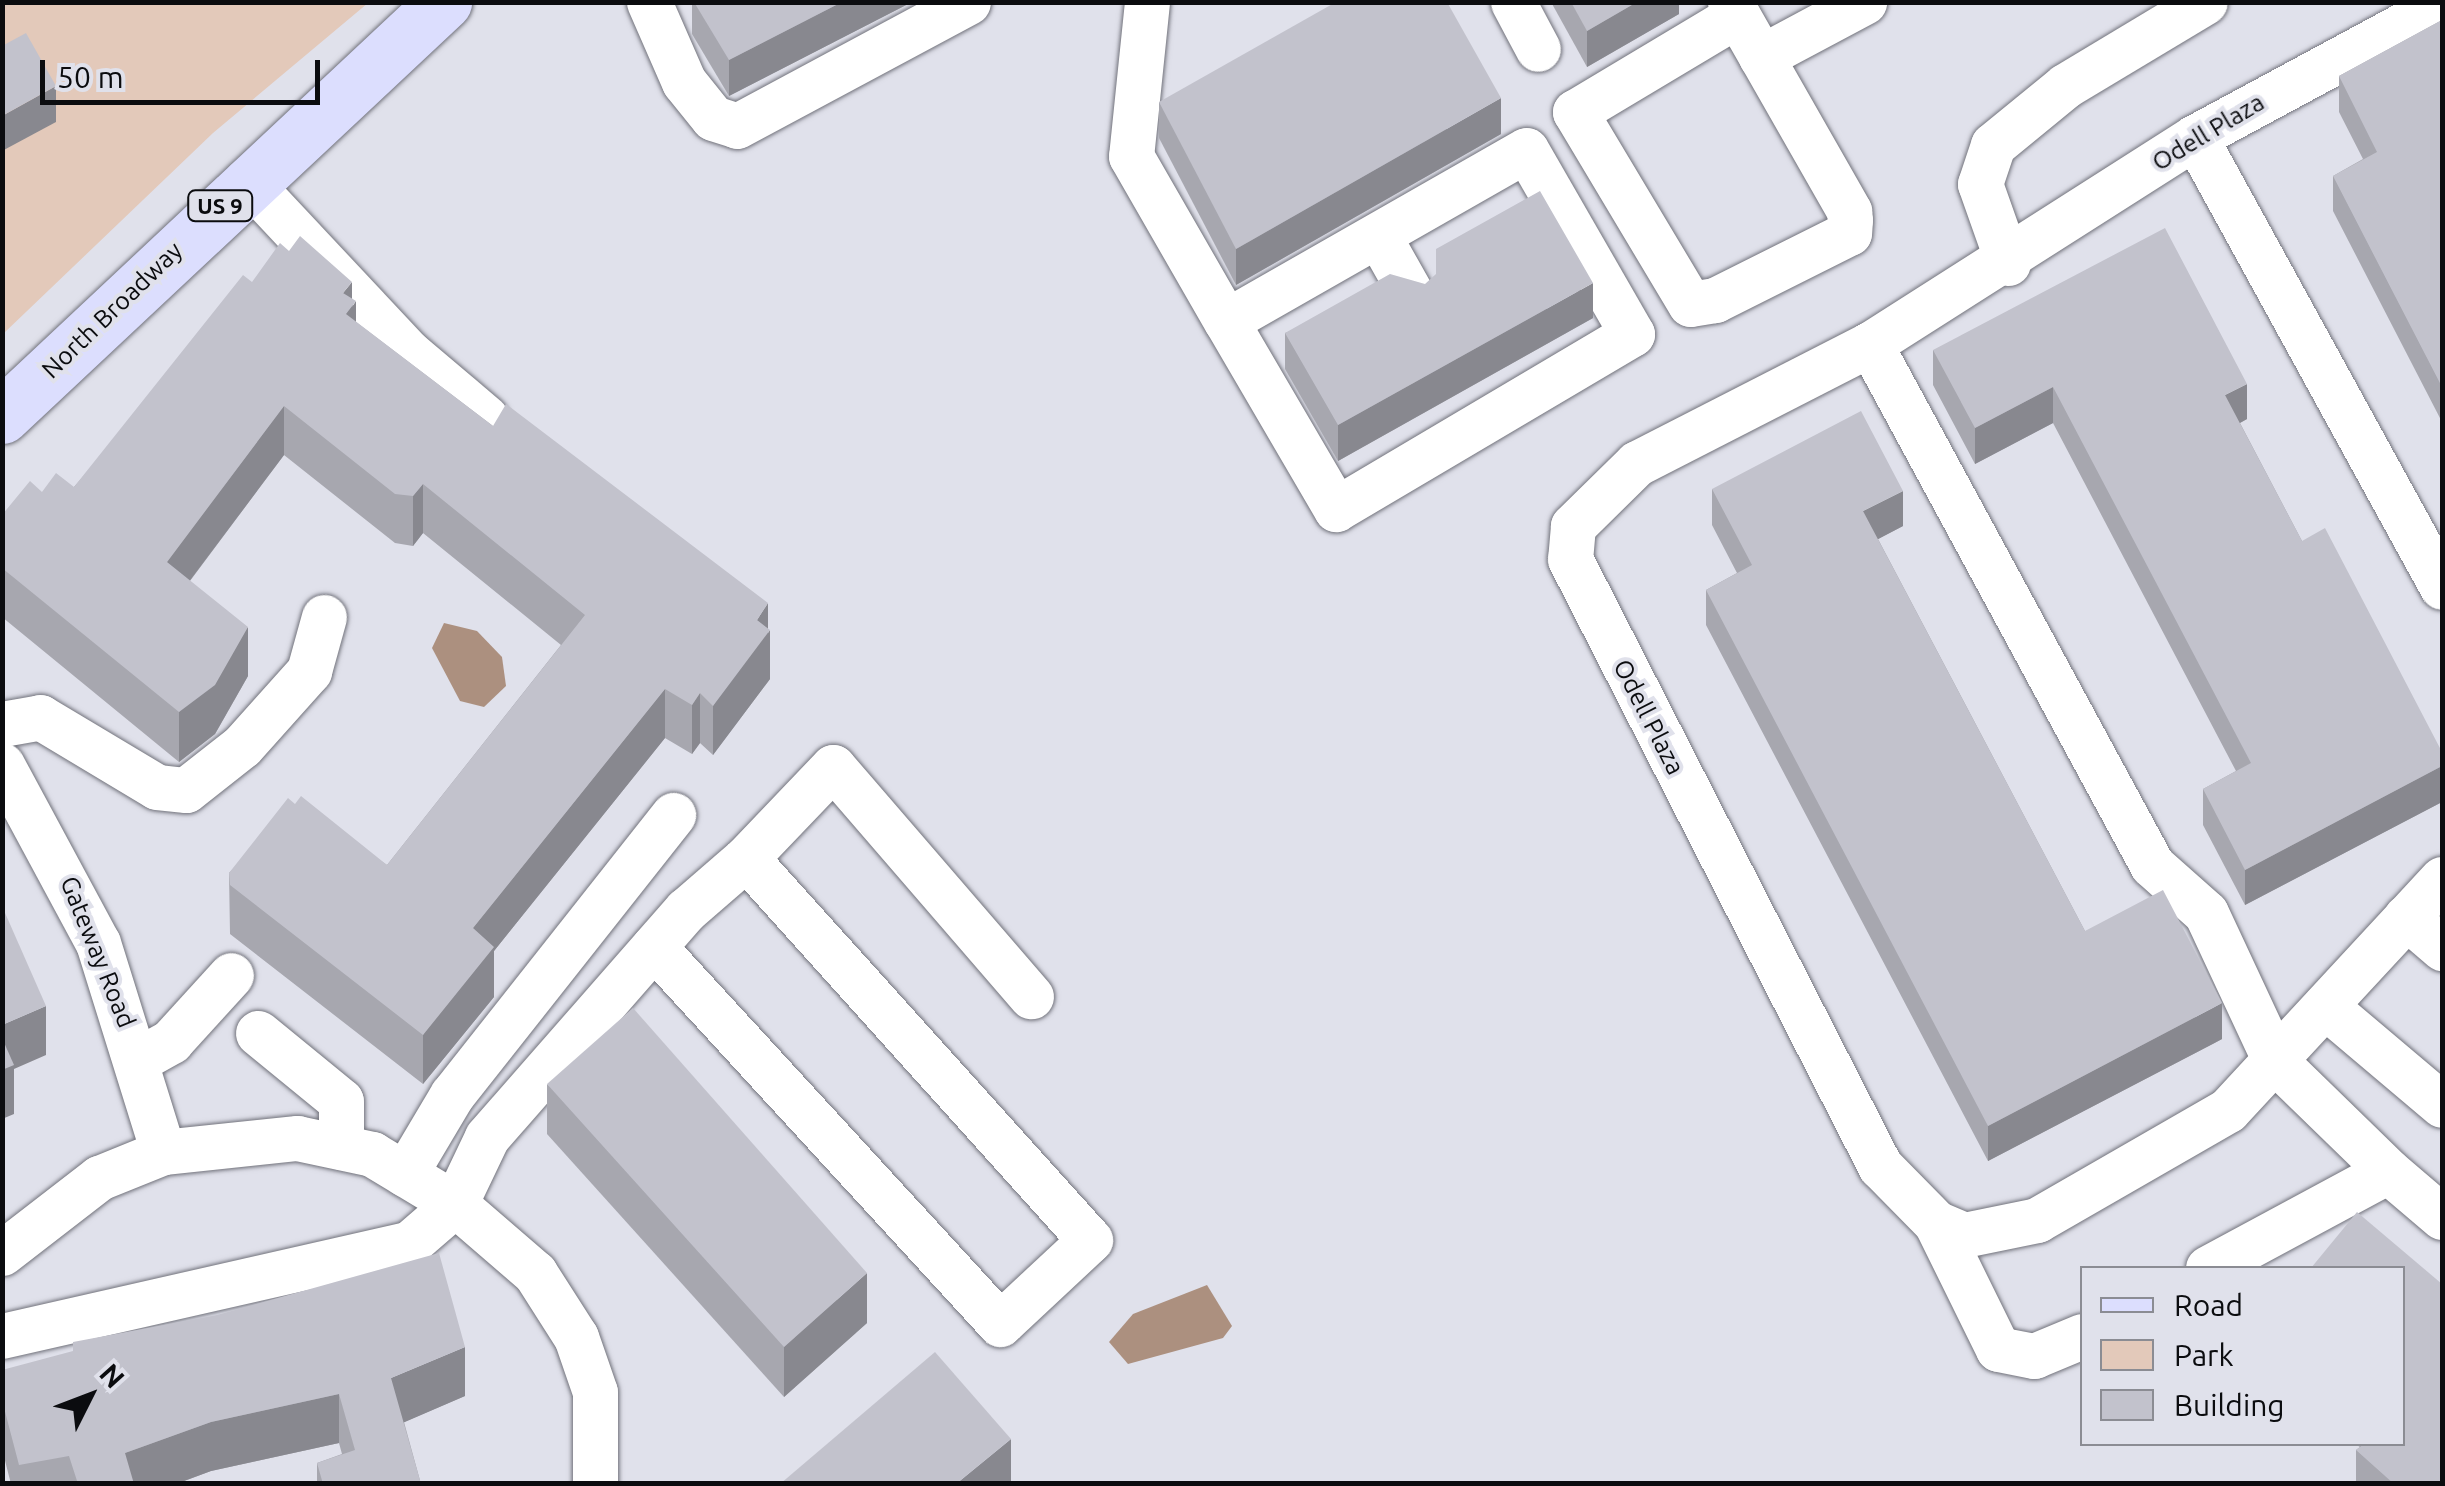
<!DOCTYPE html>
<html>
<head>
<meta charset="utf-8">
<style>
	body { margin:0 }
	#map { position:relative; width:2445px; height:1486px; overflow:hidden; background:#e0e1eb; font-family:Ubuntu,sans-serif }
	div>[style] { position:absolute }
	[style*='--x'] { left:calc(var(--x)*1px); top:calc(var(--y)*1px); width:calc(var(--w)*1px); rotate:calc(var(--a)*1deg) }
	.green>* { inset:0; background:#e3c9ba }
	.water>* { inset:0; background:#ac907f }
	.roads { filter:drop-shadow(0 0 2px #71727b) drop-shadow(0 0 2px #71727b) }
	.minor>* { height:45px; margin:-22.5px; padding:0 22.5px; transform-origin:22.5px; border-radius:22.5px; background:#fff }
	.major>* { height:55px; margin:-27.5px; padding:0 27.5px; transform-origin:27.5px; border-radius:27.5px; background:#dcdefe }
	.wall>* { inset:0; background:#a7a7af }
	.shaded-wall>* { inset:0; background:#88888f }
	.building>* { inset:0; background:#c2c2cc }
	span { translate:-50% -50%; white-space:nowrap; text-align:center; line-height:1.15; -webkit-text-stroke:8px #e0e1eb; paint-order:stroke }
	.shield-label span { padding:2px 8px; background:#e0e1eb; border:2px solid; border-radius:8px; -webkit-text-stroke-width:0 }
	.shield-label { font-size:22px; color:#0b0c0f; font-weight:700 }
	.street-label { font-size:25px; color:#0b0c0f }
	.frame { position:absolute; inset:0; border:5px solid #0b0c0f; pointer-events:none }
	.legend { position:absolute; left:2080px; top:1266px; width:325px; height:180px; box-sizing:border-box; background:#e0e1eb; border:2px solid #8b8c93; margin:0; padding:12px 18px; list-style:none; font-size:30px; color:#0b0c0f }
	.legend li { display:flex; align-items:center; gap:20px; height:50px }
	.legend b { width:50px; border:2px solid #8b8c93 }
	.north { position:absolute; left:40px; top:1346px; width:100px; height:100px; -webkit-text-stroke:8px #e0e1eb; paint-order:stroke; rotate:48deg; font-size:28px; font-weight:700; line-height:40px; text-align:center; color:#0b0c0f }
	.north::after { content:''; display:block; margin:auto; width:35px; height:45px; background:#0b0c0f; clip-path:polygon(50% 0,100% 100%,50% 72%,0 100%) }
	.scale { position:absolute; left:40px; top:60px; width:280px; height:45px; box-sizing:border-box; border:5px solid #0b0c0f; border-top:0; padding-left:12px; font-size:30px; line-height:35px; white-space:nowrap; color:#0b0c0f; -webkit-text-stroke:8px #e0e1eb; paint-order:stroke }
</style>
</head>
<body>
<div id="map">
	<div class="green">
		<i style="clip-path:polygon(3px 3px,368px 3px,213px 133px,3px 334px)"></i>
	</div>
	<div class="water">
		<i style="clip-path:polygon(444px 623px,477px 631px,502px 657px,506px 686px,484px 707px,460px 701px,432px 648px)"></i>
		<i style="clip-path:polygon(1207px 1285px,1232px 1326px,1223px 1338px,1128px 1364px,1109px 1342px,1133px 1314px)"></i>
	</div>
	<div class="roads">
		<div class="minor">
			<i style="--x:649;--y:2;--w:87;--a:66.4"></i>
			<i style="--x:684;--y:82;--w:46;--a:51.1"></i>
			<i style="--x:713;--y:118;--w:25;--a:18"></i>
			<i style="--x:737;--y:126;--w:262;--a:-28.2"></i>
			<i style="--x:1147;--y:2;--w:155;--a:95.9"></i>
			<i style="--x:1131;--y:156;--w:190;--a:60.1"></i>
			<i style="--x:1226;--y:321;--w:218;--a:59.7"></i>
			<i style="--x:1336;--y:509;--w:344;--a:-30.6"></i>
			<i style="--x:1632;--y:334;--w:212;--a:-119.9"></i>
			<i style="--x:1526;--y:150;--w:345;--a:150.3"></i>
			<i style="--x:1513;--y:2;--w:53;--a:62"></i>
			<i style="--x:1730;--y:2;--w:241;--a:60.3"></i>
			<i style="--x:1849;--y:211;--w:9;--a:84"></i>
			<i style="--x:1850;--y:220;--w:13;--a:94"></i>
			<i style="--x:1849;--y:233;--w:150;--a:153.4"></i>
			<i style="--x:1715;--y:300;--w:25;--a:171"></i>
			<i style="--x:1690;--y:304;--w:224;--a:-120.9"></i>
			<i style="--x:1575;--y:112;--w:189;--a:-30.9"></i>
			<i style="--x:2442;--y:4;--w:281;--a:151.7"></i>
			<i style="--x:2195;--y:137;--w:385;--a:147.5"></i>
			<i style="--x:1870;--y:344;--w:262;--a:152.9"></i>
			<i style="--x:1637;--y:463;--w:90;--a:135.5"></i>
			<i style="--x:1573;--y:526;--w:33;--a:95"></i>
			<i style="--x:1570;--y:559;--w:682;--a:62.95"></i>
			<i style="--x:1880;--y:1166;--w:80;--a:45.5"></i>
			<i style="--x:1936;--y:1223;--w:30;--a:23"></i>
			<i style="--x:1964;--y:1235;--w:75;--a:-11.6"></i>
			<i style="--x:2037;--y:1220;--w:220;--a:-29.9"></i>
			<i style="--x:2228;--y:1110;--w:315;--a:-47.2"></i>
			<i style="--x:1761;--y:57;--w:117;--a:-28.1"></i>
			<i style="--x:2195;--y:137;--w:513;--a:61.24"></i>
			<i style="--x:247;--y:180;--w:236;--a:46.9"></i>
			<i style="--x:408;--y:352;--w:102;--a:40.2"></i>
			<i style="--x:1378;--y:235;--w:71;--a:60.6"></i>
			<i style="--x:2008;--y:263;--w:84;--a:-109.5"></i>
			<i style="--x:1980;--y:184;--w:41;--a:-71.6"></i>
			<i style="--x:1993;--y:145;--w:93;--a:-39.3"></i>
			<i style="--x:2065;--y:86;--w:163;--a:-31"></i>
			<i style="--x:1870;--y:344;--w:592;--a:61.57"></i>
			<i style="--x:2152;--y:865;--w:72;--a:41.6"></i>
			<i style="--x:2206;--y:913;--w:163;--a:65"></i>
			<i style="--x:2275;--y:1061;--w:158;--a:44.2"></i>
			<i style="--x:2;--y:724;--w:39;--a:-10"></i>
			<i style="--x:40;--y:717;--w:136;--a:30.9"></i>
			<i style="--x:157;--y:787;--w:29;--a:6"></i>
			<i style="--x:186;--y:790;--w:71;--a:-38.2"></i>
			<i style="--x:242;--y:746;--w:101;--a:-48.2"></i>
			<i style="--x:309;--y:671;--w:56;--a:-74.5"></i>
			<i style="--x:2;--y:765;--w:202;--a:61.7"></i>
			<i style="--x:98;--y:943;--w:219;--a:72.7"></i>
			<i style="--x:746;--y:858;--w:126;--a:-46.3"></i>
			<i style="--x:833;--y:767;--w:303;--a:49.2"></i>
			<i style="--x:2406;--y:917;--w:48;--a:40.7"></i>
			<i style="--x:2325;--y:1006;--w:153;--a:40.2"></i>
			<i style="--x:258;--y:1033;--w:107;--a:39.3"></i>
			<i style="--x:341;--y:1101;--w:46;--a:90"></i>
			<i style="--x:139;--y:1059;--w:37;--a:-29"></i>
			<i style="--x:171;--y:1041;--w:89;--a:-47.7"></i>
			<i style="--x:405;--y:1174;--w:92;--a:-59.3"></i>
			<i style="--x:452;--y:1095;--w:357;--a:-51.7"></i>
			<i style="--x:1936;--y:1223;--w:140;--a:63.8"></i>
			<i style="--x:1998;--y:1349;--w:37;--a:11"></i>
			<i style="--x:2034;--y:1356;--w:52;--a:-22.6"></i>
			<i style="--x:2;--y:1253;--w:123;--a:-37.7"></i>
			<i style="--x:99;--y:1178;--w:69;--a:-22.1"></i>
			<i style="--x:163;--y:1152;--w:135;--a:-6"></i>
			<i style="--x:297;--y:1138;--w:77;--a:12"></i>
			<i style="--x:372;--y:1154;--w:97;--a:31.1"></i>
			<i style="--x:455;--y:1204;--w:106;--a:40.8"></i>
			<i style="--x:535;--y:1273;--w:76;--a:57.4"></i>
			<i style="--x:576;--y:1337;--w:58;--a:70.9"></i>
			<i style="--x:595;--y:1392;--w:92;--a:90"></i>
			<i style="--x:2208;--y:1268;--w:204;--a:-28.3"></i>
			<i style="--x:2388;--y:1171;--w:71;--a:40.4"></i>
			<i style="--x:2;--y:1336;--w:418;--a:-12.8"></i>
			<i style="--x:410;--y:1243;--w:60;--a:-40.9"></i>
			<i style="--x:455;--y:1204;--w:74;--a:-64.5"></i>
			<i style="--x:487;--y:1137;--w:302;--a:-48.8"></i>
			<i style="--x:686;--y:910;--w:79;--a:-40.9"></i>
			<i style="--x:746;--y:858;--w:514;--a:48"></i>
			<i style="--x:1090;--y:1240;--w:123;--a:137"></i>
			<i style="--x:1000;--y:1324;--w:512;--a:-132.54"></i>
		</div>
		<div class="major">
			<i style="--x:2;--y:416;--w:606;--a:-43.13"></i>
		</div>
	</div>
	<div class="wall">
		<i style="clip-path:polygon(692px 2px,912px 2px,729px 96px,692px 34px)"></i>
		<i style="clip-path:polygon(1551px 2px,1679px 2px,1679px 14px,1587px 67px)"></i>
		<i style="clip-path:polygon(2442px 20px,2442px 422px,2333px 211px,2333px 176px,2363px 159px,2339px 112px,2339px 76px)"></i>
		<i style="clip-path:polygon(1159px 102px,1501px 134px,1236px 285px,1159px 138px)"></i>
		<i style="clip-path:polygon(252px 282px,352px 298px,356px 322px,493px 426px,768px 628px,770px 679px,713px 755px,700px 743px,692px 754px,665px 738px,494px 951px,494px 997px,423px 1084px,230px 934px,229px 873px,295px 804px,387px 865px,561px 645px,423px 533px,413px 546px,395px 543px,284px 455px,190px 581px,248px 676px,215px 734px,179px 762px,2px 617px,2px 515px,42px 492px,74px 487px)"></i>
		<i style="clip-path:polygon(1425px 284px,1593px 318px,1338px 461px,1285px 369px,1285px 333px)"></i>
		<i style="clip-path:polygon(1933px 350px,2247px 419px,2240px 423px,2302px 541px,2442px 752px,2442px 802px,2245px 905px,2203px 825px,2203px 789px,2236px 771px,2053px 423px,1975px 464px,1933px 385px)"></i>
		<i style="clip-path:polygon(1712px 489px,1903px 526px,1878px 539px,2085px 931px,2222px 1039px,1988px 1161px,1706px 625px,1706px 590px,1737px 573px,1712px 525px)"></i>
		<i style="clip-path:polygon(547px 1084px,867px 1323px,784px 1397px,547px 1134px)"></i>
		<i style="clip-path:polygon(2px 1370px,465px 1396px,404px 1422px,421px 1484px,317px 1484px,317px 1463px,342px 1454px,339px 1443px,211px 1471px,176px 1484px,11px 1484px,2px 1449px)"></i>
		<i style="clip-path:polygon(2355px 1444px,2402px 1444px,2442px 1484px,2356px 1484px,2356px 1450px,2360px 1447px)"></i>
	</div>
	<div class="shaded-wall">
		<i style="clip-path:polygon(842px 2px,912px 2px,729px 96px,729px 60px)"></i>
		<i style="clip-path:polygon(1637px 2px,1679px 2px,1679px 14px,1587px 67px,1587px 31px)"></i>
		<i style="clip-path:polygon(56px 86px,56px 122px,2px 151px,2px 116px)"></i>
		<i style="clip-path:polygon(1501px 98px,1501px 134px,1236px 285px,1236px 249px)"></i>
		<i style="clip-path:polygon(352px 282px,352px 307px,356px 301px,356px 350px,346px 364px,343px 293px)"></i>
		<i style="clip-path:polygon(1593px 283px,1593px 318px,1338px 461px,1338px 425px)"></i>
		<i style="clip-path:polygon(2247px 384px,2247px 419px,2225px 431px,2225px 395px)"></i>
		<i style="clip-path:polygon(2053px 387px,2053px 423px,1975px 464px,1975px 428px)"></i>
		<i style="clip-path:polygon(284px 406px,284px 455px,167px 611px,167px 562px)"></i>
		<i style="clip-path:polygon(423px 484px,423px 533px,413px 546px,413px 496px)"></i>
		<i style="clip-path:polygon(1903px 491px,1903px 526px,1863px 547px,1863px 511px)"></i>
		<i style="clip-path:polygon(768px 603px,768px 633px,770px 630px,770px 679px,713px 755px,713px 706px,757px 620px)"></i>
		<i style="clip-path:polygon(248px 627px,248px 676px,215px 734px,179px 762px,179px 712px)"></i>
		<i style="clip-path:polygon(665px 689px,665px 738px,494px 951px,494px 997px,423px 1084px,423px 1035px,473px 928px)"></i>
		<i style="clip-path:polygon(700px 693px,700px 743px,692px 754px,692px 705px)"></i>
		<i style="clip-path:polygon(2442px 766px,2442px 802px,2245px 905px,2245px 870px)"></i>
		<i style="clip-path:polygon(2222px 1003px,2222px 1039px,1988px 1161px,1988px 1126px)"></i>
		<i style="clip-path:polygon(46px 1006px,46px 1055px,14px 1069px,14px 1114px,2px 1119px,2px 1025px)"></i>
		<i style="clip-path:polygon(867px 1273px,867px 1323px,784px 1397px,784px 1347px)"></i>
		<i style="clip-path:polygon(465px 1347px,465px 1396px,391px 1428px,391px 1378px)"></i>
		<i style="clip-path:polygon(339px 1394px,339px 1443px,211px 1471px,176px 1484px,125px 1484px,125px 1453px,211px 1422px)"></i>
		<i style="clip-path:polygon(1011px 1439px,1011px 1484px,956px 1484px)"></i>
	</div>
	<div class="building">
		<i style="clip-path:polygon(694px 2px,842px 2px,729px 60px)"></i>
		<i style="clip-path:polygon(1336px 2px,1447px 2px,1501px 98px,1236px 249px,1159px 102px)"></i>
		<i style="clip-path:polygon(1571px 2px,1637px 2px,1587px 31px)"></i>
		<i style="clip-path:polygon(2442px 20px,2442px 387px,2333px 176px,2377px 152px,2339px 76px)"></i>
		<i style="clip-path:polygon(26px 33px,56px 86px,2px 116px,2px 46px)"></i>
		<i style="clip-path:polygon(1540px 191px,1593px 283px,1338px 425px,1285px 333px,1390px 274px,1425px 284px,1436px 274px,1436px 249px)"></i>
		<i style="clip-path:polygon(2165px 228px,2247px 384px,2225px 395px,2302px 541px,2325px 528px,2442px 752px,2442px 766px,2245px 870px,2203px 789px,2251px 763px,2053px 387px,1975px 428px,1933px 350px)"></i>
		<i style="clip-path:polygon(300px 236px,352px 282px,343px 293px,356px 301px,346px 314px,493px 426px,506px 404px,768px 603px,757px 620px,770px 630px,713px 706px,700px 693px,692px 705px,665px 689px,473px 928px,494px 947px,423px 1035px,230px 885px,229px 873px,288px 798px,295px 804px,301px 796px,387px 865px,585px 615px,423px 484px,413px 496px,395px 494px,284px 406px,167px 562px,248px 627px,215px 685px,179px 712px,2px 568px,2px 515px,30px 481px,42px 492px,56px 473px,74px 487px,243px 275px,252px 282px,280px 243px,289px 251px)"></i>
		<i style="clip-path:polygon(1861px 411px,1903px 491px,1863px 511px,2085px 931px,2163px 890px,2222px 1003px,1988px 1126px,1706px 590px,1752px 565px,1712px 489px)"></i>
		<i style="clip-path:polygon(2px 906px,46px 1006px,2px 1025px)"></i>
		<i style="clip-path:polygon(633px 1008px,867px 1273px,784px 1347px,547px 1084px)"></i>
		<i style="clip-path:polygon(2px 1038px,14px 1065px,2px 1070px)"></i>
		<i style="clip-path:polygon(2357px 1212px,2442px 1284px,2442px 1484px,2394px 1484px,2356px 1450px,2364px 1444px,2402px 1444px,2402px 1268px,2311px 1268px)"></i>
		<i style="clip-path:polygon(439px 1253px,465px 1347px,391px 1378px,421px 1484px,323px 1484px,317px 1463px,355px 1450px,339px 1394px,211px 1422px,125px 1453px,134px 1484px,78px 1484px,69px 1456px,19px 1465px,2px 1400px,2px 1370px,73px 1351px,73px 1342px,217px 1315px)"></i>
		<i style="clip-path:polygon(935px 1352px,1011px 1439px,956px 1484px,780px 1484px)"></i>
	</div>
	<div class="shield-label">
		<span style="left:220px;top:206px">US 9</span>
	</div>
	<div class="street-label">
		<span style="left:2208px;top:132px;rotate:-31deg">Odell Plaza</span>
		<span style="left:112px;top:310px;rotate:-44deg">North Broadway</span>
		<span style="left:1649px;top:717px;rotate:63deg">Odell Plaza</span>
		<span style="left:98px;top:952px;rotate:68deg">Gateway Road</span>
	</div>
	<div class="frame"></div>
	<ul class="legend">
	<li><b style="height:12px;background:#dcdefe"></b>Road</li>
	<li><b style="height:28px;background:#e3c9ba"></b>Park</li>
	<li><b style="height:28px;background:#c2c2cc"></b>Building</li>
	</ul>
	<div class="north">N</div>
	<div class="scale">50 m</div>
</div>
</body>
</html>
